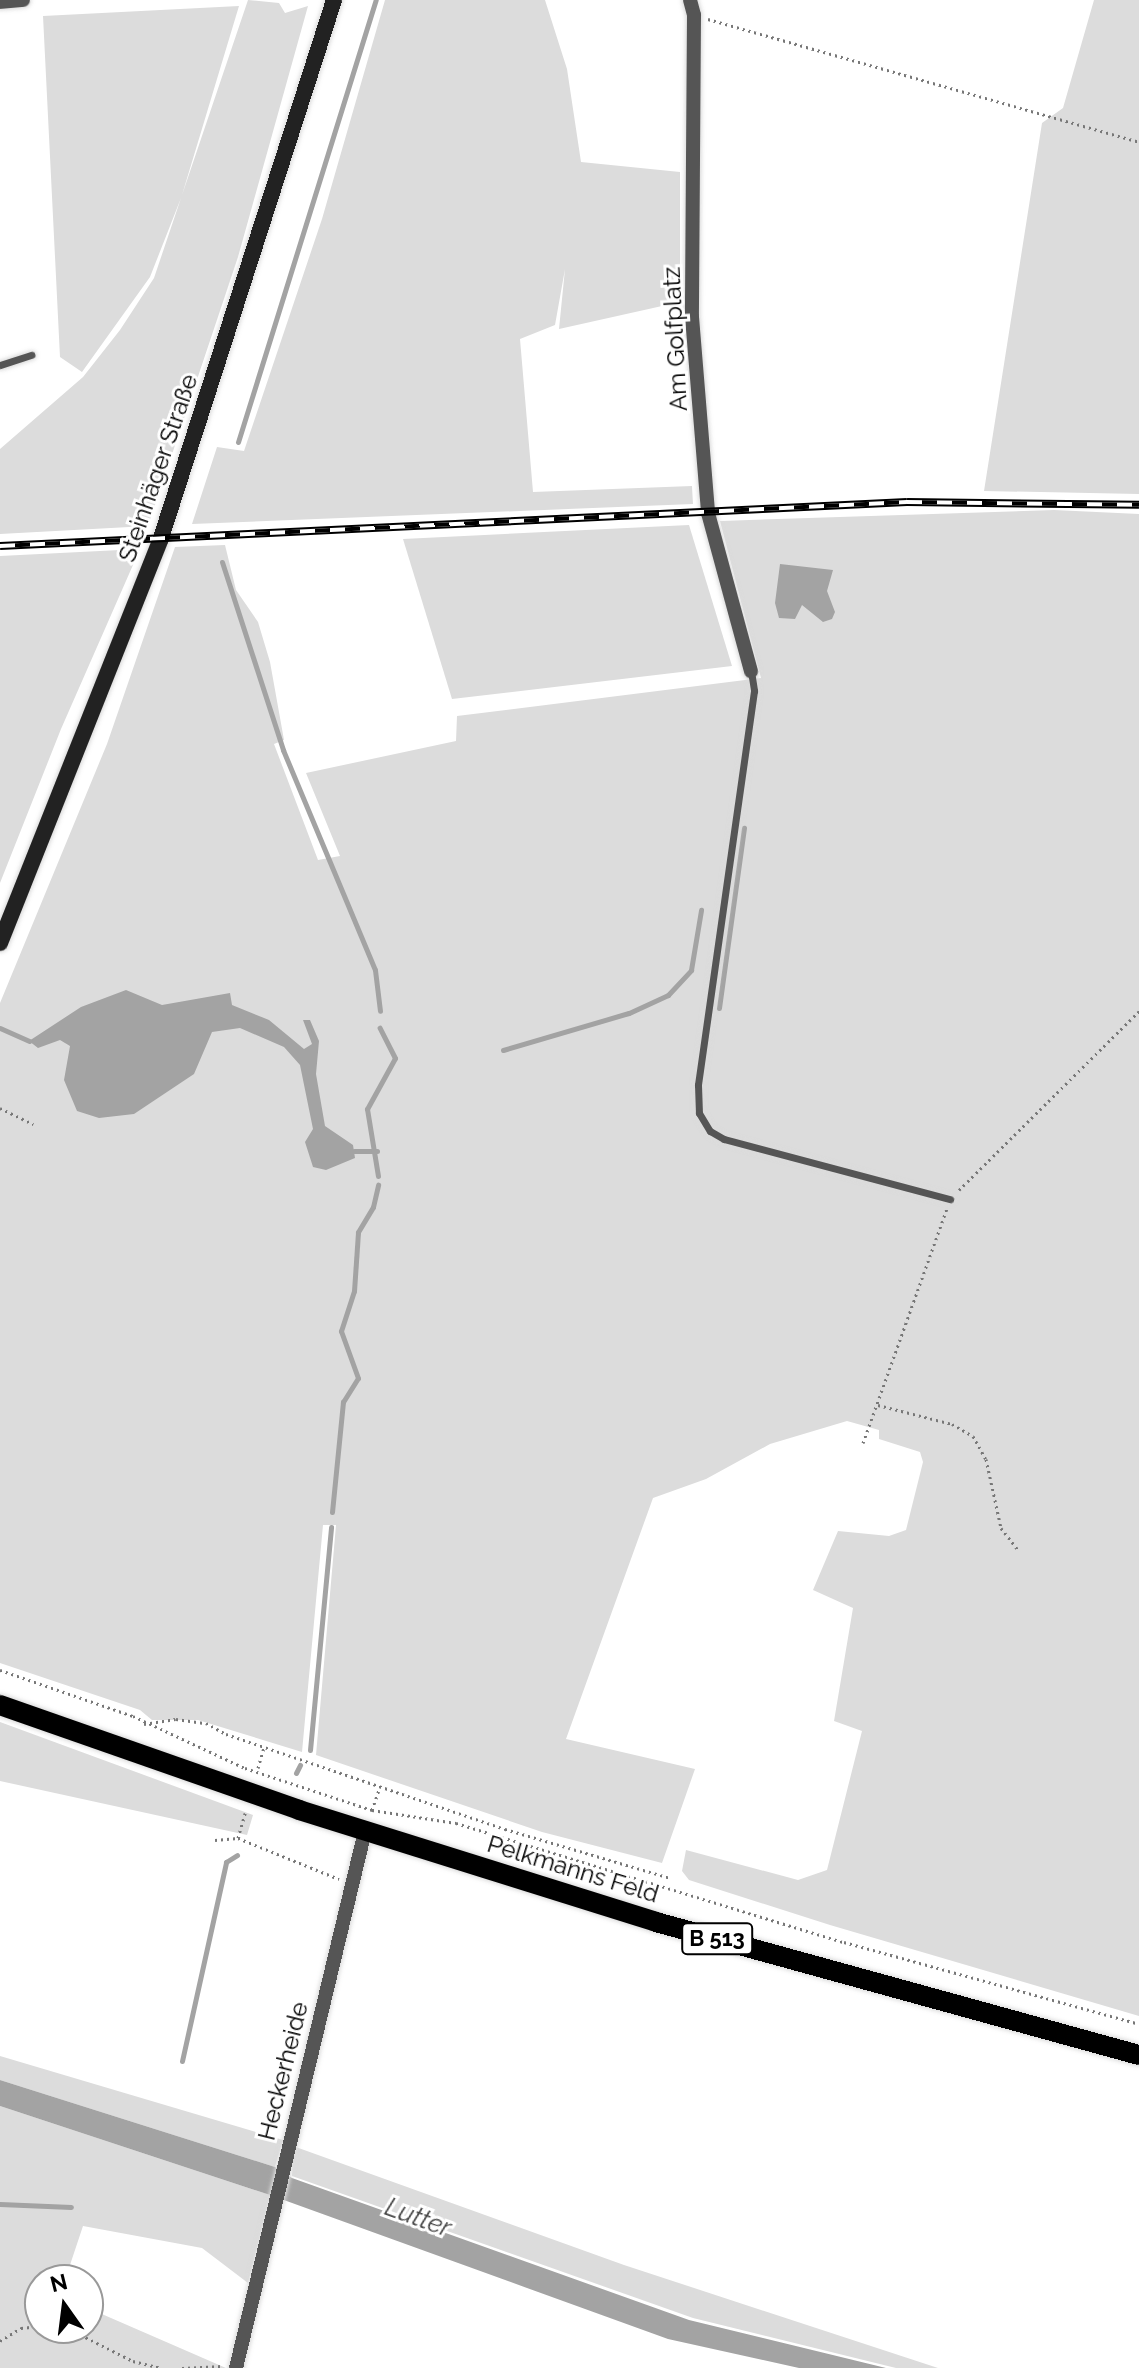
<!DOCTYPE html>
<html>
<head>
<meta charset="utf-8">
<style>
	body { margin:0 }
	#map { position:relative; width:1139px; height:2368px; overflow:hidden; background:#fff; font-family:Raleway,sans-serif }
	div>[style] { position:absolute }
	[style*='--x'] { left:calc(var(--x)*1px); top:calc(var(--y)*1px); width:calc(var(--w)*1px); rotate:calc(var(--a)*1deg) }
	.green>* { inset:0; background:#dcdcdc }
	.water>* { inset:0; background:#a3a3a3 }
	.stream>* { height:5px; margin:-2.5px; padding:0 2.5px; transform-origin:2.5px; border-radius:2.5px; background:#a3a3a3 }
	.path>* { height:3px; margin-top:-1.5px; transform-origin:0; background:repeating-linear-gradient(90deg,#777 0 2px,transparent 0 6px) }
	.roads { filter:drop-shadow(0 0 2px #dbdbdb) drop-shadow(0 0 2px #dbdbdb) }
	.lane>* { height:7px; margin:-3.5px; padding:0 3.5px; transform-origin:3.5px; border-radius:3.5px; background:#555 }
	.street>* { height:14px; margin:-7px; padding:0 7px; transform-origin:7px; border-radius:7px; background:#555 }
	.secondary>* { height:16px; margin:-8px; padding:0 8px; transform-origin:8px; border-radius:8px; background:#222 }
	.primary>* { height:20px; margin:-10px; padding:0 10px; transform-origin:10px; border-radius:10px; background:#000 }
	.rail>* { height:8px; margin-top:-4px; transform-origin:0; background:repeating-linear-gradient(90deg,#fff 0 15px,#000 0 30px); box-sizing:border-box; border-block:2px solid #000 }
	span { translate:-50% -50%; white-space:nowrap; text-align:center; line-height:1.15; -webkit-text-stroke:6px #fff; paint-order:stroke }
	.shield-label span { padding:2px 6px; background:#fff; border:2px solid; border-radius:6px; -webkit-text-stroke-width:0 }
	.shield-label { font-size:22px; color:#000; font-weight:700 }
	.street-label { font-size:24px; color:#000 }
	.water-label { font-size:26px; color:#444; font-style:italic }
	.north { position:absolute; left:24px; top:2264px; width:80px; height:80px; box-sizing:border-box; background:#fff; border:2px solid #999; border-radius:50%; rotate:346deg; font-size:22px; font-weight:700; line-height:32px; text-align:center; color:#000 }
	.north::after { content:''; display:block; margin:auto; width:28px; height:36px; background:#000; clip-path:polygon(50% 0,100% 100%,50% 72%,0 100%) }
</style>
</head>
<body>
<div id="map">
	<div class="green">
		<i style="clip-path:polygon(248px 0,279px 3px,285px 13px,308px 6px,238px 257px,148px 526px,0 534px,0 449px,83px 377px,120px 330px,154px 278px,181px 198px,150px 277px,82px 372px,60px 357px,43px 16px,239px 6px,182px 195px)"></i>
		<i style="clip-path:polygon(385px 0,545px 0,567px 69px,581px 162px,680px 172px,680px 302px,559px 329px,565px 269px,555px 325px,520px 339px,533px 492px,692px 486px,693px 504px,192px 524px,217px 447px,244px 451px,322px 219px)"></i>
		<i style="clip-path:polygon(1094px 0,1139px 0,1139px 494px,984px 491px,1042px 123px,1063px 108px)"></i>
		<i style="clip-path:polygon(1054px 510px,1139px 514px,1139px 2016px,830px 1925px,689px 1880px,682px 1871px,686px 1850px,798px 1880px,827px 1870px,862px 1731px,834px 1721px,853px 1608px,813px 1590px,838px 1531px,889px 1536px,906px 1530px,923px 1462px,920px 1452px,879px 1439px,879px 1430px,847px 1421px,770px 1444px,706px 1479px,653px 1498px,566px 1739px,695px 1769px,662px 1863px,542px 1832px,316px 1755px,336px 1525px,323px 1525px,302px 1752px,198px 1720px,152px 1720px,140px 1710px,0 1663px,0 1003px,107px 744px,175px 547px,225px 545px,236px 590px,258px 622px,270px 662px,284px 740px,274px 744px,318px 860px,340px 856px,306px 773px,456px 741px,457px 716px,761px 678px,720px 521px)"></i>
		<i style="clip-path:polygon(689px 525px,732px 666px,452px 699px,403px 539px)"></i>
		<i style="clip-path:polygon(140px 549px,61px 729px,0 883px,0 556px)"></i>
		<i style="clip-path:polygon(0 1722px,253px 1815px,247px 1835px,0 1781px)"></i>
		<i style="clip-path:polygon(0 2056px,283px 2140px,275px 2167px,0 2080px)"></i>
		<i style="clip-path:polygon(0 2106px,270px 2195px,248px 2283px,202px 2248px,83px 2226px,65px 2280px,40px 2280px,40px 2328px,88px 2328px,88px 2308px,226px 2368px,0 2368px)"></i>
		<i style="clip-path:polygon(293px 2146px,624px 2265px,938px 2368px,896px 2368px,693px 2318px,292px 2176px)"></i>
	</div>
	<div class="water">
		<i style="clip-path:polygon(780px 564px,833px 570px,827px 591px,835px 612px,832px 619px,823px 622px,802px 605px,795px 619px,779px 618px,775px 603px)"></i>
		<i style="clip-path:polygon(126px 990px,162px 1005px,230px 993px,232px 1005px,269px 1020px,304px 1049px,312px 1044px,303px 1020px,310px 1020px,319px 1041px,316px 1074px,325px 1126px,353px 1145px,355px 1158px,326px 1170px,313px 1167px,305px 1142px,313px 1129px,300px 1065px,284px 1047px,240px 1028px,212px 1032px,194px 1074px,134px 1114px,99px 1118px,77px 1111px,64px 1080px,70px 1046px,60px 1040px,38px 1048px,29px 1041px,81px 1007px)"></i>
		<i style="clip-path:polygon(0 2080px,275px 2167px,292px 2178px,689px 2320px,886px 2368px,799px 2368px,668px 2339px,270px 2195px,0 2106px)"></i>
	</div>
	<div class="stream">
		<i style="--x:238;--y:442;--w:463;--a:-72.7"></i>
		<i style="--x:222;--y:562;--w:198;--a:72"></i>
		<i style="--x:283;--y:750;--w:238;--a:67.3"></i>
		<i style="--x:375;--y:970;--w:41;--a:83"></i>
		<i style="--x:719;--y:1008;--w:182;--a:-82.1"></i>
		<i style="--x:0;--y:1028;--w:32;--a:24"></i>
		<i style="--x:503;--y:1050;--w:131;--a:-16.4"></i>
		<i style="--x:629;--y:1013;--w:43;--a:-24.8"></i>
		<i style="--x:668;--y:995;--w:34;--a:-47"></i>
		<i style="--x:691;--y:970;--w:61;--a:-80.5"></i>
		<i style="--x:354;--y:1151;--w:23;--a:0"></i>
		<i style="--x:378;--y:1176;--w:68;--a:-99.3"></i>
		<i style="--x:367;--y:1109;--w:58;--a:-61.2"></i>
		<i style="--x:395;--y:1058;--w:34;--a:-117"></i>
		<i style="--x:332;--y:1512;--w:111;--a:-84.3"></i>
		<i style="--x:343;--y:1402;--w:28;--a:-58"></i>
		<i style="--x:358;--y:1378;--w:50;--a:-109.9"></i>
		<i style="--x:341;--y:1331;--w:42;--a:-72"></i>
		<i style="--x:354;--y:1291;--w:59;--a:-86.1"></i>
		<i style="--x:358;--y:1232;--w:29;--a:-59"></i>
		<i style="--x:373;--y:1207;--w:23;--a:-77"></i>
		<i style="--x:310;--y:1750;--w:224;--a:-84.6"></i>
		<i style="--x:296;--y:1773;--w:9;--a:-63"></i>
		<i style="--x:182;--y:2061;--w:204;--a:-77.5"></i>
		<i style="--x:226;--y:1862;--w:13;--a:-32"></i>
		<i style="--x:0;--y:2204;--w:71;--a:2.4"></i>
	</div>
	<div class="path">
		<i style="--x:708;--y:19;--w:448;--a:15.9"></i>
		<i style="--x:0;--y:1108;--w:37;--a:26"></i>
		<i style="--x:959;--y:1190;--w:254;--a:-44.8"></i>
		<i style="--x:878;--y:1405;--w:76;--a:14.4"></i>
		<i style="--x:952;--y:1424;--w:24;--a:30"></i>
		<i style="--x:973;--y:1436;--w:26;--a:61"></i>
		<i style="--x:986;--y:1459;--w:71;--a:77.7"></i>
		<i style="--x:1001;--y:1528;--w:29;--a:52"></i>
		<i style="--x:863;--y:1443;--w:249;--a:-70.3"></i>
		<i style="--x:0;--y:1670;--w:141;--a:19.1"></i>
		<i style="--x:133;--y:1716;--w:123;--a:24.9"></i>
		<i style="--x:245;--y:1768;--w:134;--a:18.3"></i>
		<i style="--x:372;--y:1810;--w:85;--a:8.8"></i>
		<i style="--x:456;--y:1823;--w:406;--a:17.1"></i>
		<i style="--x:844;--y:1942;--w:306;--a:15.5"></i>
		<i style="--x:144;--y:1724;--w:32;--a:-9"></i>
		<i style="--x:176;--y:1719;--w:30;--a:8"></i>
		<i style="--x:206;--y:1723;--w:23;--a:29"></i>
		<i style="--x:226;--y:1734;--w:295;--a:18.8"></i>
		<i style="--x:505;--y:1829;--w:172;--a:16.5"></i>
		<i style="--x:258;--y:1768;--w:22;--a:-74"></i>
		<i style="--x:372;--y:1810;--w:24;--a:-71"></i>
		<i style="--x:238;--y:1838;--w:26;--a:-74"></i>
		<i style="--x:215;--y:1840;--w:23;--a:-5"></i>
		<i style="--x:238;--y:1838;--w:109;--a:22.1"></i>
		<i style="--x:51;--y:2328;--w:24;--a:9"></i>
		<i style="--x:75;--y:2332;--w:65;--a:26.6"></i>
		<i style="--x:133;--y:2361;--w:29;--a:14"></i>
		<i style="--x:0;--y:2341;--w:25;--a:-32"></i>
		<i style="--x:21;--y:2328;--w:19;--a:-6"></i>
		<i style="--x:182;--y:2368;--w:40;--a:-2.9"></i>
	</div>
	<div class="roads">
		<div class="lane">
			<i style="--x:0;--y:365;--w:33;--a:-18"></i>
			<i style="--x:751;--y:671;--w:20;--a:81"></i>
			<i style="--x:754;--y:691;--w:398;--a:98.1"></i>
			<i style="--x:698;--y:1085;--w:28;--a:88"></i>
			<i style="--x:699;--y:1113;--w:21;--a:59"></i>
			<i style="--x:710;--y:1131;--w:16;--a:30"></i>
			<i style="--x:724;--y:1139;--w:234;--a:14.9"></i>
		</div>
		<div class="street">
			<i style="--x:690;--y:0;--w:16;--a:75"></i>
			<i style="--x:694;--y:15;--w:302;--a:90.4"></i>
			<i style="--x:692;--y:317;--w:197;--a:85.3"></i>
			<i style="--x:708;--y:513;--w:164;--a:74.8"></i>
			<i style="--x:0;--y:2;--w:23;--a:-5"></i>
			<i style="--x:236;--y:2368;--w:552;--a:-76.49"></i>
		</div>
		<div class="secondary">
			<i style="--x:0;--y:943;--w:436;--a:-68.3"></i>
			<i style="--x:161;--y:538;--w:565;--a:-72.17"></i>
		</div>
		<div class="primary">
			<i style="--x:0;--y:1705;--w:317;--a:19.3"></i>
			<i style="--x:299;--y:1810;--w:374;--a:17.4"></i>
			<i style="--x:656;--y:1922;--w:501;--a:15.4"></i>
		</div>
	</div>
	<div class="rail">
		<i style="--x:0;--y:546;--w:908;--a:-2.78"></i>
		<i style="--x:907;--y:502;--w:232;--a:0.7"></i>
	</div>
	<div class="shield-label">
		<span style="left:717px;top:1939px">B 513</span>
	</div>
	<div class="street-label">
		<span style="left:675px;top:339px;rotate:-93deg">Am Golfplatz</span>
		<span style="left:158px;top:468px;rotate:-71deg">Steinhäger Straße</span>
		<span style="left:573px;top:1869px;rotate:17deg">Pelkmanns Feld</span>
		<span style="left:283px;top:2071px;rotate:-76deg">Heckerheide</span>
	</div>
	<div class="water-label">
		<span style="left:418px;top:2218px;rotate:20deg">Lutter</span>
	</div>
	<div class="north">N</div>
</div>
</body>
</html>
